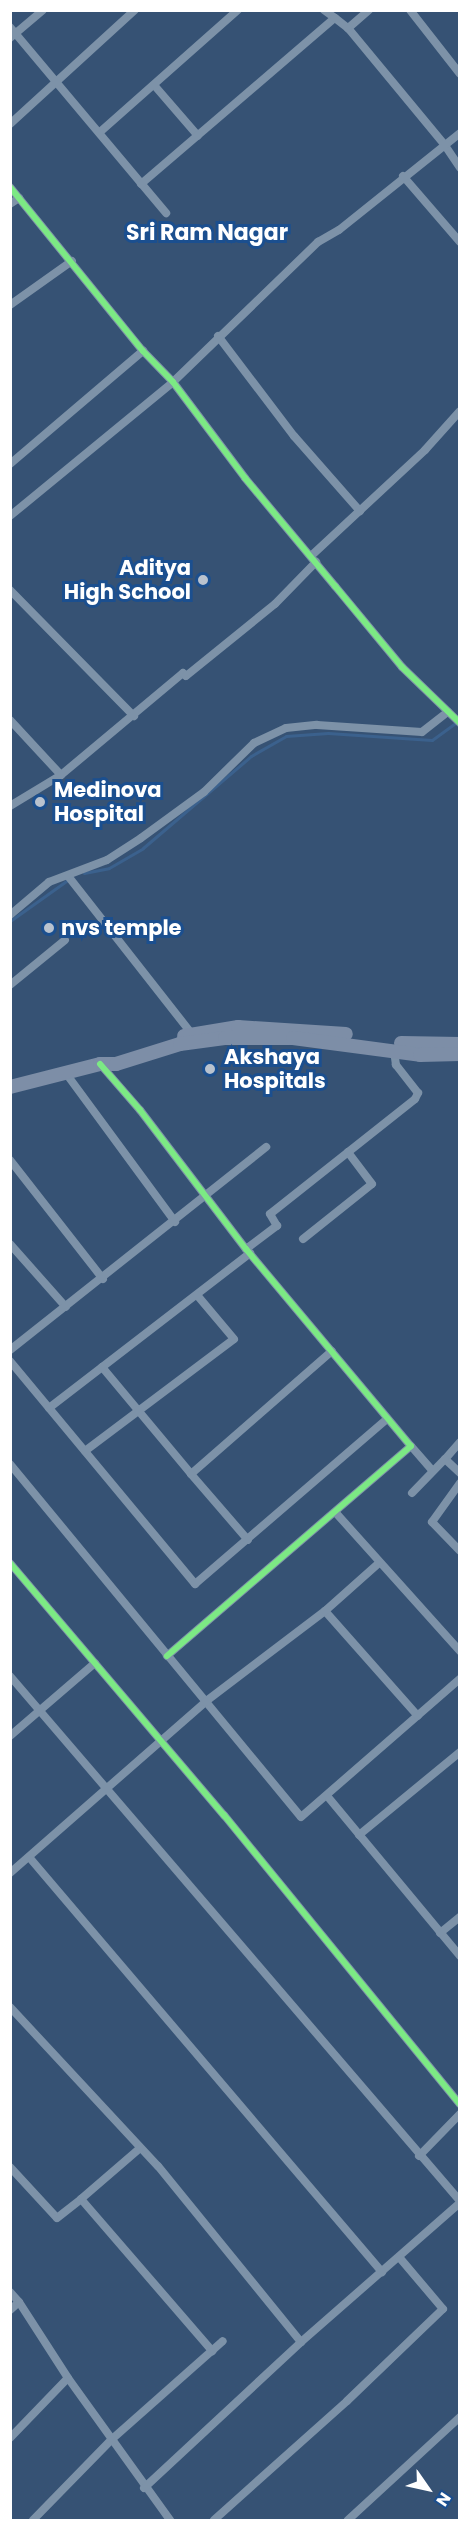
<!DOCTYPE html>
<html>
<head>
<meta charset="utf-8">
<style>
	body { margin:0 }
	#map { position:relative; width:470px; height:2531px; overflow:hidden; background:#365274; font-family:Poppins,sans-serif }
	div>[style] { position:absolute }
	[style*='--x'] { left:calc(var(--x)*1px); top:calc(var(--y)*1px); width:calc(var(--w)*1px); rotate:calc(var(--a)*1deg) }
	.stream>* { height:3px; margin:-1.5px; padding:0 1.5px; transform-origin:1.5px; border-radius:1.5px; background:#3b618d }
	.minor>* { height:8px; margin:-4px; padding:0 4px; transform-origin:4px; border-radius:4px; background:#7d92a8 }
	.primary>* { height:14px; margin:-7px; padding:0 7px; transform-origin:7px; border-radius:7px; background:#7d8ea7 }
	.cycleway>* { height:6px; margin:-3px; padding:0 3px; transform-origin:3px; border-radius:3px; background:#7ce984 }
	.dots>* { width:16px; height:16px; translate:-50% -50%; box-sizing:border-box; border:3px solid #1b4f8f; border-radius:50% }
	span { translate:-50% -50%; white-space:nowrap; text-align:center; line-height:1.15; -webkit-text-stroke:6px #1b4f8f; paint-order:stroke }
	.poi-label { font-size:21px; color:#fff; font-weight:700 }
	.right { translate:-100% -50%; text-align:right }
	.left { translate:0 -50%; text-align:left }
	.neighbourhood-label { font-size:22px; color:#fff; font-weight:700 }
	.frame { position:absolute; inset:0; border:12px solid #fff; pointer-events:none }
	.north { position:absolute; left:398px; top:2459px; width:60px; height:60px; -webkit-text-stroke:4px #1b4f8f; paint-order:stroke; rotate:124deg; font-size:16px; font-weight:700; line-height:24px; text-align:center; color:#fff }
	.north::after { content:''; display:block; margin:auto; width:21px; height:27px; background:#fff; clip-path:polygon(50% 0,100% 100%,50% 72%,0 100%) }
</style>
</head>
<body>
<div id="map">
	<div class="stream">
		<i style="--x:84;--y:873;--w:25;--a:-11"></i>
		<i style="--x:109;--y:868;--w:39;--a:-30"></i>
		<i style="--x:143;--y:848;--w:142;--a:-40.4"></i>
		<i style="--x:251;--y:756;--w:40;--a:-29.7"></i>
		<i style="--x:286;--y:736;--w:42;--a:-4.1"></i>
		<i style="--x:328;--y:733;--w:104;--a:3.9"></i>
		<i style="--x:432;--y:740;--w:31;--a:-36"></i>
		<i style="--x:10;--y:921;--w:72;--a:-35.4"></i>
	</div>
	<div class="minor">
		<i style="--x:324;--y:10;--w:14;--a:36"></i>
		<i style="--x:369;--y:10;--w:28;--a:139"></i>
		<i style="--x:348;--y:28;--w:151;--a:50.4"></i>
		<i style="--x:444;--y:144;--w:29;--a:56"></i>
		<i style="--x:410;--y:10;--w:81;--a:52"></i>
		<i style="--x:10;--y:27;--w:243;--a:50"></i>
		<i style="--x:10;--y:38;--w:43;--a:-40.3"></i>
		<i style="--x:154;--y:85;--w:67;--a:49.2"></i>
		<i style="--x:10;--y:124;--w:169;--a:-42.4"></i>
		<i style="--x:100;--y:132;--w:184;--a:-41.5"></i>
		<i style="--x:403;--y:176;--w:87;--a:49.2"></i>
		<i style="--x:141;--y:184;--w:255;--a:-40.6"></i>
		<i style="--x:335;--y:18;--w:16;--a:38"></i>
		<i style="--x:10;--y:187;--w:211;--a:51"></i>
		<i style="--x:143;--y:351;--w:43;--a:45.9"></i>
		<i style="--x:173;--y:382;--w:120;--a:53.1"></i>
		<i style="--x:245;--y:478;--w:141;--a:50.2"></i>
		<i style="--x:335;--y:586;--w:105;--a:50.4"></i>
		<i style="--x:402;--y:667;--w:81;--a:44"></i>
		<i style="--x:10;--y:204;--w:11;--a:-34"></i>
		<i style="--x:10;--y:305;--w:76;--a:-35.4"></i>
		<i style="--x:218;--y:336;--w:126;--a:52.8"></i>
		<i style="--x:294;--y:436;--w:100;--a:48.7"></i>
		<i style="--x:10;--y:464;--w:175;--a:-40.4"></i>
		<i style="--x:10;--y:516;--w:211;--a:-39.4"></i>
		<i style="--x:173;--y:382;--w:202;--a:-44"></i>
		<i style="--x:318;--y:242;--w:24;--a:-30"></i>
		<i style="--x:339;--y:230;--w:155;--a:-38.7"></i>
		<i style="--x:311;--y:556;--w:156;--a:-42.9"></i>
		<i style="--x:425;--y:450;--w:52;--a:-48.1"></i>
		<i style="--x:10;--y:590;--w:177;--a:45.5"></i>
		<i style="--x:10;--y:720;--w:75;--a:47.2"></i>
		<i style="--x:10;--y:806;--w:60;--a:-31.3"></i>
		<i style="--x:61;--y:775;--w:159;--a:-39.9"></i>
		<i style="--x:183;--y:673;--w:4;--a:45"></i>
		<i style="--x:186;--y:676;--w:114;--a:-39"></i>
		<i style="--x:275;--y:604;--w:59;--a:-45.7"></i>
		<i style="--x:68;--y:876;--w:199;--a:51.9"></i>
		<i style="--x:10;--y:915;--w:51;--a:-40.2"></i>
		<i style="--x:49;--y:882;--w:62;--a:-20.8"></i>
		<i style="--x:107;--y:860;--w:40;--a:-32.9"></i>
		<i style="--x:141;--y:838;--w:78;--a:-36.1"></i>
		<i style="--x:204;--y:792;--w:70;--a:-44.4"></i>
		<i style="--x:254;--y:743;--w:35;--a:-25"></i>
		<i style="--x:286;--y:728;--w:31;--a:-6"></i>
		<i style="--x:317;--y:725;--w:105;--a:3.8"></i>
		<i style="--x:422;--y:732;--w:33;--a:-38"></i>
		<i style="--x:10;--y:985;--w:71;--a:-39.3"></i>
		<i style="--x:100;--y:1064;--w:61;--a:49"></i>
		<i style="--x:140;--y:1110;--w:175;--a:52.7"></i>
		<i style="--x:246;--y:1249;--w:257;--a:50.1"></i>
		<i style="--x:411;--y:1446;--w:322;--a:139.3"></i>
		<i style="--x:65;--y:1072;--w:186;--a:53.7"></i>
		<i style="--x:10;--y:1160;--w:151;--a:52"></i>
		<i style="--x:303;--y:1239;--w:88;--a:-38.6"></i>
		<i style="--x:372;--y:1184;--w:40;--a:-127"></i>
		<i style="--x:10;--y:1244;--w:84;--a:48.4"></i>
		<i style="--x:246;--y:1249;--w:39;--a:-37"></i>
		<i style="--x:277;--y:1226;--w:14;--a:-120"></i>
		<i style="--x:270;--y:1214;--w:185;--a:-38.4"></i>
		<i style="--x:415;--y:1099;--w:7;--a:-63"></i>
		<i style="--x:418;--y:1093;--w:36;--a:-128"></i>
		<i style="--x:396;--y:1065;--w:15;--a:-98"></i>
		<i style="--x:10;--y:1350;--w:327;--a:-38.4"></i>
		<i style="--x:10;--y:1361;--w:290;--a:50.3"></i>
		<i style="--x:195;--y:1584;--w:252;--a:-40.7"></i>
		<i style="--x:102;--y:1367;--w:139;--a:50.2"></i>
		<i style="--x:191;--y:1474;--w:187;--a:-41.1"></i>
		<i style="--x:49;--y:1408;--w:254;--a:-37.6"></i>
		<i style="--x:460;--y:1442;--w:23;--a:131"></i>
		<i style="--x:445;--y:1459;--w:21;--a:43"></i>
		<i style="--x:411;--y:1446;--w:33;--a:49"></i>
		<i style="--x:85;--y:1451;--w:186;--a:-36.9"></i>
		<i style="--x:234;--y:1339;--w:57;--a:-130.1"></i>
		<i style="--x:10;--y:1464;--w:457;--a:50.5"></i>
		<i style="--x:301;--y:1817;--w:211;--a:-41"></i>
		<i style="--x:191;--y:1474;--w:87;--a:49.2"></i>
		<i style="--x:460;--y:1483;--w:48;--a:125.7"></i>
		<i style="--x:432;--y:1522;--w:40;--a:46"></i>
		<i style="--x:412;--y:1493;--w:47;--a:-45.9"></i>
		<i style="--x:336;--y:1513;--w:186;--a:48.1"></i>
		<i style="--x:10;--y:1563;--w:331;--a:49.7"></i>
		<i style="--x:224;--y:1815;--w:373;--a:50.8"></i>
		<i style="--x:325;--y:1611;--w:140;--a:48.5"></i>
		<i style="--x:10;--y:1676;--w:691;--a:49.4"></i>
		<i style="--x:10;--y:1736;--w:112;--a:-40.7"></i>
		<i style="--x:328;--y:1797;--w:207;--a:50.3"></i>
		<i style="--x:359;--y:1835;--w:131;--a:-39.4"></i>
		<i style="--x:29;--y:1857;--w:545;--a:49.62"></i>
		<i style="--x:10;--y:1873;--w:259;--a:-41.2"></i>
		<i style="--x:205;--y:1702;--w:151;--a:-37.2"></i>
		<i style="--x:325;--y:1611;--w:71;--a:-41.6"></i>
		<i style="--x:440;--y:1933;--w:26;--a:-39"></i>
		<i style="--x:10;--y:2007;--w:217;--a:47.1"></i>
		<i style="--x:158;--y:2166;--w:227;--a:50.9"></i>
		<i style="--x:301;--y:2342;--w:211;--a:-41.2"></i>
		<i style="--x:419;--y:2156;--w:59;--a:-45.7"></i>
		<i style="--x:10;--y:2167;--w:69;--a:47.3"></i>
		<i style="--x:57;--y:2218;--w:31;--a:-38"></i>
		<i style="--x:81;--y:2199;--w:201;--a:49.2"></i>
		<i style="--x:81;--y:2199;--w:77;--a:-40.8"></i>
		<i style="--x:10;--y:2292;--w:13;--a:48"></i>
		<i style="--x:19;--y:2302;--w:12;--a:138"></i>
		<i style="--x:68;--y:2378;--w:175;--a:54.3"></i>
		<i style="--x:10;--y:2438;--w:83;--a:-46"></i>
		<i style="--x:68;--y:2378;--w:90;--a:-122.8"></i>
		<i style="--x:144;--y:2488;--w:214;--a:-42.9"></i>
		<i style="--x:33;--y:2520;--w:112;--a:-45.7"></i>
		<i style="--x:111;--y:2440;--w:149;--a:-41.5"></i>
		<i style="--x:214;--y:2520;--w:178;--a:-41.8"></i>
		<i style="--x:347;--y:2401;--w:133;--a:-43.8"></i>
		<i style="--x:443;--y:2309;--w:68;--a:-130.2"></i>
		<i style="--x:348;--y:2520;--w:152;--a:-42.6"></i>
	</div>
	<div class="primary">
		<i style="--x:184;--y:1036;--w:55;--a:-9.5"></i>
		<i style="--x:238;--y:1027;--w:108;--a:3.7"></i>
		<i style="--x:401;--y:1043;--w:59;--a:1"></i>
		<i style="--x:10;--y:1087;--w:93;--a:-14.3"></i>
		<i style="--x:100;--y:1064;--w:16;--a:0"></i>
		<i style="--x:116;--y:1064;--w:67;--a:-17.4"></i>
		<i style="--x:180;--y:1044;--w:45;--a:-7.6"></i>
		<i style="--x:225;--y:1038;--w:68;--a:0"></i>
		<i style="--x:293;--y:1038;--w:128;--a:7.6"></i>
		<i style="--x:420;--y:1055;--w:40;--a:-1.4"></i>
	</div>
	<div class="cycleway">
		<i style="--x:10;--y:187;--w:211;--a:51"></i>
		<i style="--x:143;--y:351;--w:43;--a:45.9"></i>
		<i style="--x:173;--y:382;--w:120;--a:53.1"></i>
		<i style="--x:245;--y:478;--w:141;--a:50.2"></i>
		<i style="--x:335;--y:586;--w:105;--a:50.4"></i>
		<i style="--x:402;--y:667;--w:81;--a:44"></i>
		<i style="--x:100;--y:1064;--w:61;--a:49"></i>
		<i style="--x:140;--y:1110;--w:175;--a:52.7"></i>
		<i style="--x:246;--y:1249;--w:257;--a:50.1"></i>
		<i style="--x:411;--y:1446;--w:322;--a:139.3"></i>
		<i style="--x:10;--y:1563;--w:331;--a:49.7"></i>
		<i style="--x:224;--y:1815;--w:373;--a:50.8"></i>
	</div>
	<div class="dots">
		<i style="left:203px;top:580px;background:#b9c2ce"></i>
		<i style="left:40px;top:802px;background:#b9c2ce"></i>
		<i style="left:49px;top:928px;background:#b9c2ce"></i>
		<i style="left:210px;top:1069px;background:#b9c2ce"></i>
	</div>
	<div class="poi-label">
		<span class="right" style="left:191px;top:580px">Aditya<br>High School</span>
		<span class="left" style="left:54px;top:802px">Medinova<br>Hospital</span>
		<span class="left" style="left:61px;top:928px">nvs temple</span>
		<span class="left" style="left:224px;top:1069px">Akshaya<br>Hospitals</span>
	</div>
	<div class="neighbourhood-label">
		<span style="left:207px;top:233px">Sri Ram Nagar</span>
	</div>
	<div class="frame"></div>
	<div class="north">N</div>
</div>
</body>
</html>
